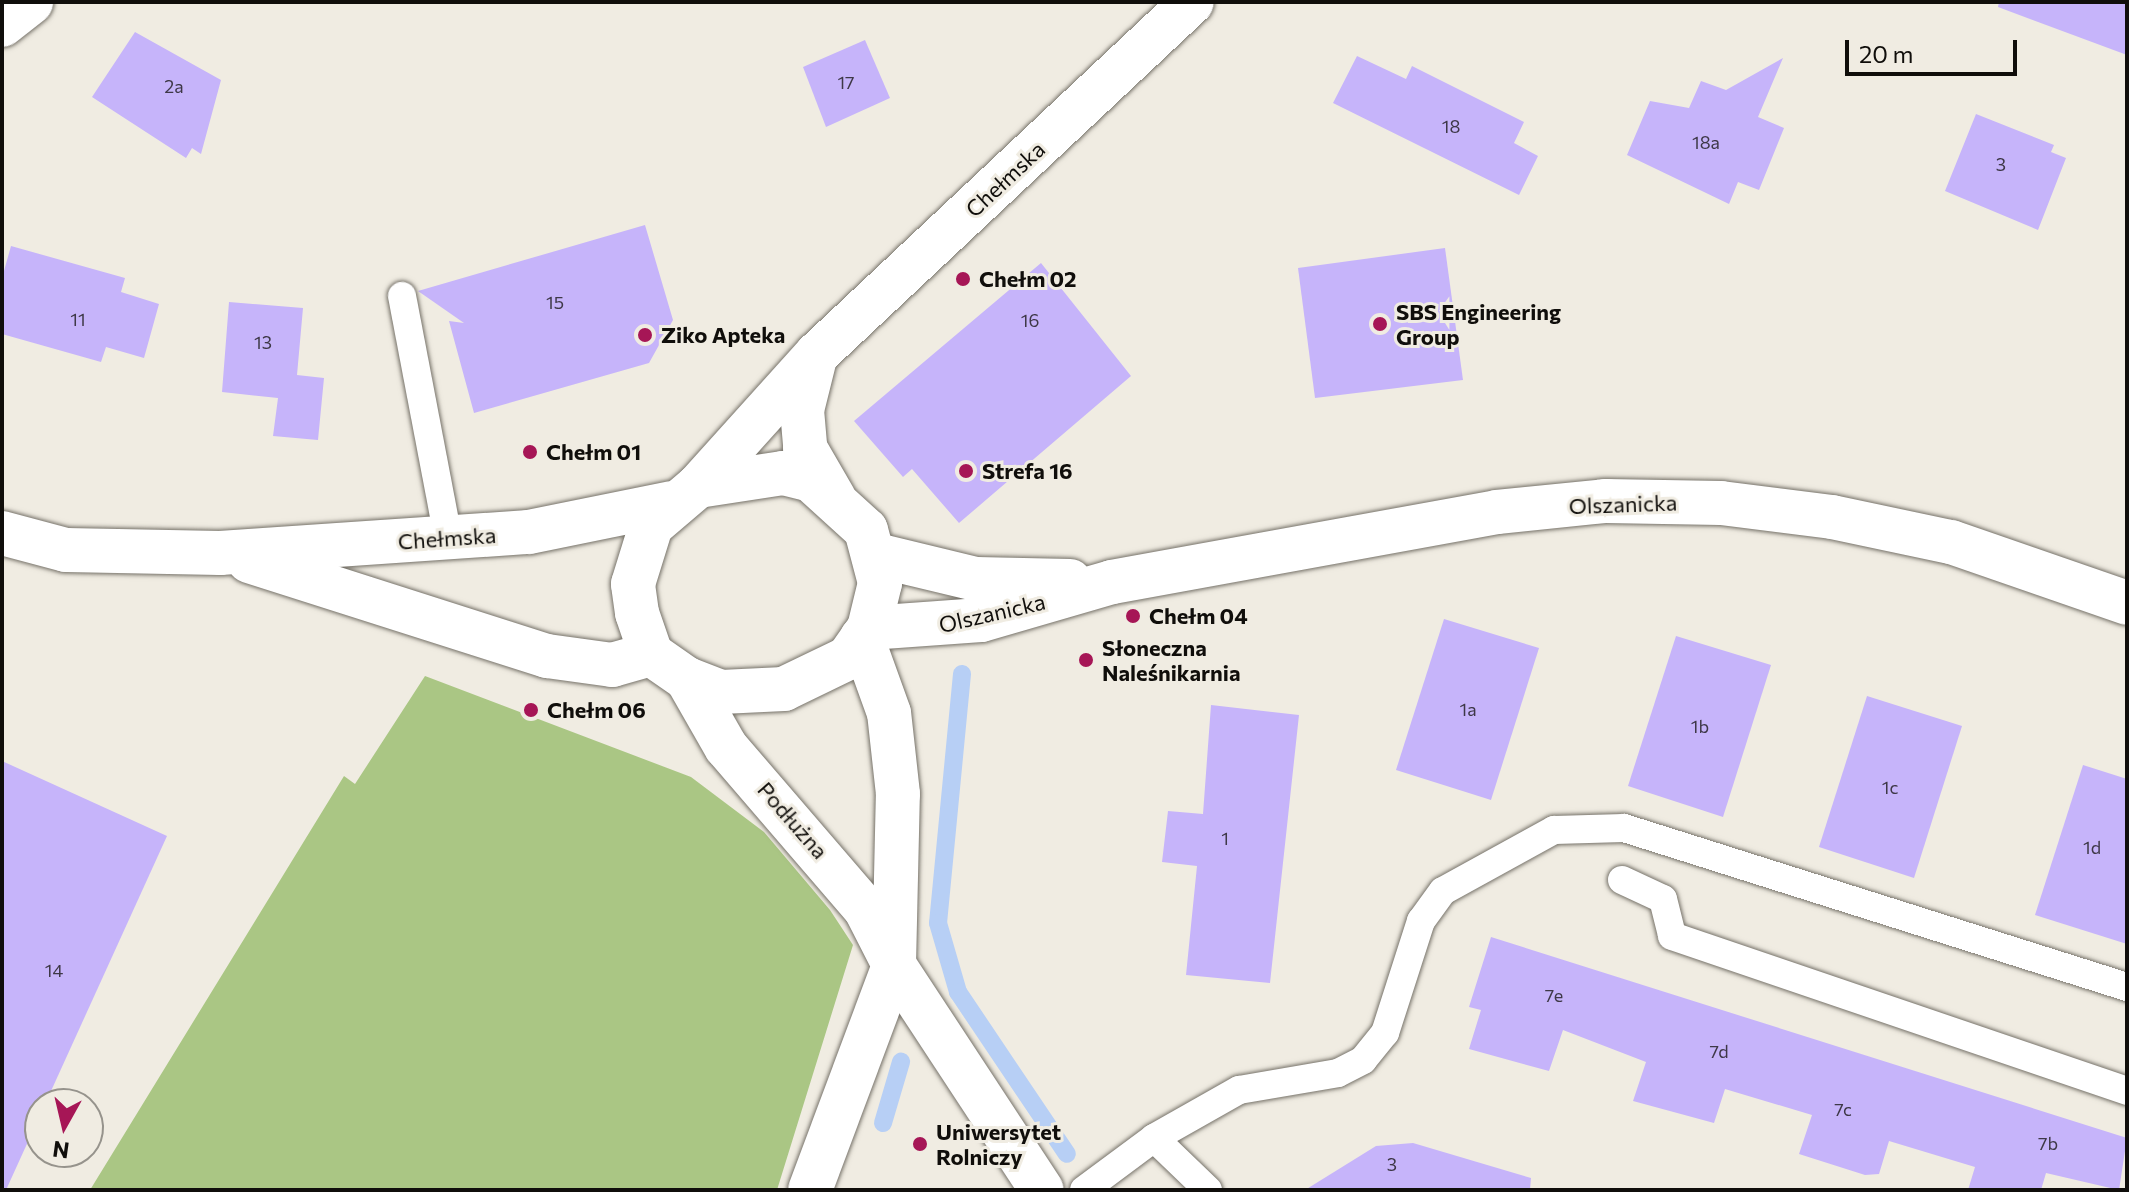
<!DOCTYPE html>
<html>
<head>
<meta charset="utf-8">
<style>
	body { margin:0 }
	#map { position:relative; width:2129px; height:1192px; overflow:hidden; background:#f0ece2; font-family:Commissioner,sans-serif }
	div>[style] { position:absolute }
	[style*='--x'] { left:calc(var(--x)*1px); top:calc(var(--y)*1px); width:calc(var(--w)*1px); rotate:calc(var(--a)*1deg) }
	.green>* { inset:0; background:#aac684 }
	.stream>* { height:18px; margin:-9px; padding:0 9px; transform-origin:9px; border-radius:9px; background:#b7cff5 }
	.building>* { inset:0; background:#c6b4fa }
	.roads { filter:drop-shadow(0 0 2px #767269) drop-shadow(0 0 2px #767269) }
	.lane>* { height:28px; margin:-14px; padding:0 14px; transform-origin:14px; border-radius:14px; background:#fff }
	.street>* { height:44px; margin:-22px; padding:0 22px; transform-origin:22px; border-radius:22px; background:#fff }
	.secondary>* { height:44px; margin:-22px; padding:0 22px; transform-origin:22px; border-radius:22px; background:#fff }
	.dots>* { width:22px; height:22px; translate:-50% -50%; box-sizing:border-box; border:4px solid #f0ece2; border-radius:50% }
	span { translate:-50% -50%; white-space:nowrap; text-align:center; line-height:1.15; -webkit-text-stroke:6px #f0ece2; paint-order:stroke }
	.number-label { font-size:18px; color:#3e3847 }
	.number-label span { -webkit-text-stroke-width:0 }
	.street-label { font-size:22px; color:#100e0b }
	.poi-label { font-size:22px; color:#100e0b; font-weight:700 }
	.left { translate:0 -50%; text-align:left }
	.frame { position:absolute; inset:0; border:4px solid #100e0b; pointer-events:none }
	.north { position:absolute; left:24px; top:1088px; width:80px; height:80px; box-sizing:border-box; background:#f0ece2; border:2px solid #96938c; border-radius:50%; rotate:188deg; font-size:22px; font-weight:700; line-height:32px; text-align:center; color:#100e0b }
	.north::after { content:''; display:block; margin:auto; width:28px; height:36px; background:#a61656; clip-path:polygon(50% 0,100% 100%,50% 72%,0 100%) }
	.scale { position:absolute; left:1845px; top:40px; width:172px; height:36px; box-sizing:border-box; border:4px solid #100e0b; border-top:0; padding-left:10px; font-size:24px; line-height:28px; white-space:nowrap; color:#100e0b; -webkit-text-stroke:6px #f0ece2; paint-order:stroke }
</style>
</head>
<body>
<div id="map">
	<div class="green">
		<i style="clip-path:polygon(425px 676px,691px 777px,764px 832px,830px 910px,853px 945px,777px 1190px,90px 1190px,344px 776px,355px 784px)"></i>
	</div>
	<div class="stream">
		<i style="--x:962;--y:674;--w:250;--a:95.5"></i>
		<i style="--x:938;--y:923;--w:72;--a:73.8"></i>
		<i style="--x:958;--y:992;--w:195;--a:56.1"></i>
		<i style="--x:883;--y:1123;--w:64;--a:-73.6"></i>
	</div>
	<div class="building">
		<i style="clip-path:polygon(1999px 2px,2127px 2px,2127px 55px,1998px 7px)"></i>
		<i style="clip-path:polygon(135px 32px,221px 80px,201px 154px,192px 148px,186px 158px,92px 97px)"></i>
		<i style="clip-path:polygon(865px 40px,890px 98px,826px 127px,803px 67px)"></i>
		<i style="clip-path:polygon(1357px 56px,1406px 79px,1412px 66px,1524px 122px,1514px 143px,1538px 156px,1519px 195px,1333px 103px)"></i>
		<i style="clip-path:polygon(1783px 58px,1758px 117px,1784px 128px,1759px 190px,1738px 182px,1729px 204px,1627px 155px,1650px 101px,1689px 108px,1701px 81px,1726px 90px)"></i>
		<i style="clip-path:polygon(1976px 114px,2054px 145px,2051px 152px,2066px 158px,2038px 230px,1945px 191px)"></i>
		<i style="clip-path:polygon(645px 225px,673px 320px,649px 363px,474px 413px,449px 321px,464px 323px,418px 291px)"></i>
		<i style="clip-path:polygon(11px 246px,125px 278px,121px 292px,159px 304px,144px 358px,106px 347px,101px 362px,2px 334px,2px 278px)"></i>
		<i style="clip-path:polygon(1445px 248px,1463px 380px,1315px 398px,1298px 268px)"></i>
		<i style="clip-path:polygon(1041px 263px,1131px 376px,959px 523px,912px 469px,903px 477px,854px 421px)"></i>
		<i style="clip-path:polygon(229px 302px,303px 308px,297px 375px,324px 378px,318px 440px,273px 436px,278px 398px,222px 392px)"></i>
		<i style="clip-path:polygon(1444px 619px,1539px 648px,1491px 800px,1396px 770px)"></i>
		<i style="clip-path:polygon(1676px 636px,1771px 665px,1723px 817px,1628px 786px)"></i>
		<i style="clip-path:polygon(1867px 696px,1962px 726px,1914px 878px,1819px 847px)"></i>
		<i style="clip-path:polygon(1211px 705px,1299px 715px,1270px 983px,1186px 975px,1197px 866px,1162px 862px,1168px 811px,1203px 814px)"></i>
		<i style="clip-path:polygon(2px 761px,167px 836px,6px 1190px,2px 1190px)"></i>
		<i style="clip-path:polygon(2083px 765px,2127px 779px,2127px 944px,2035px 915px)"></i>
		<i style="clip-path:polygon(1491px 937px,2127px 1138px,2119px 1190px,2046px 1173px,2041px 1190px,1968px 1190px,1975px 1167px,1889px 1141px,1879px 1174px,1865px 1175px,1799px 1154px,1812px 1115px,1725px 1089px,1714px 1123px,1633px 1101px,1646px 1062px,1563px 1030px,1549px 1071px,1469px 1049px,1481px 1010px,1469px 1007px)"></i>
		<i style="clip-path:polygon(1413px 1143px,1531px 1178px,1530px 1190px,1305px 1190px,1376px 1146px)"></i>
	</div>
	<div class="roads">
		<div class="lane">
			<i style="--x:402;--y:296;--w:245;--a:79.2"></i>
			<i style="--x:1622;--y:880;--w:45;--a:24.9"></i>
			<i style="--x:1663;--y:899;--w:38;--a:76"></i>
			<i style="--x:1672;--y:936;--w:481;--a:18.8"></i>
			<i style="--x:1154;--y:1138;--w:75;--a:43.9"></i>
			<i style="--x:1084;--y:1190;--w:87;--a:-36.6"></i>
			<i style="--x:1154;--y:1138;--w:98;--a:-29.5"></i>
			<i style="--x:1239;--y:1090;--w:100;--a:-9.7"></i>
			<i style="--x:1338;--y:1073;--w:28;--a:-27"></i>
			<i style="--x:1363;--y:1060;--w:35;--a:-51"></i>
			<i style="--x:1385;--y:1033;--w:118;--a:-72.2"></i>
			<i style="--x:1421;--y:921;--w:37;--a:-54"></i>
			<i style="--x:1443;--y:891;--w:127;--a:-28.8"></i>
			<i style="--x:1554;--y:830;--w:70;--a:-1.6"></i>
			<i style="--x:1624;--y:828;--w:528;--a:17.54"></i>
		</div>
		<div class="street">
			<i style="--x:2;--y:25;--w:37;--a:-38"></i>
			<i style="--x:894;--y:965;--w:269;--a:56.7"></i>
		</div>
		<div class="secondary">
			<i style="--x:815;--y:358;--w:54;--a:104"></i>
			<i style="--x:802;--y:410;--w:38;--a:85"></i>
			<i style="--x:805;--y:448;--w:58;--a:59.9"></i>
			<i style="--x:783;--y:473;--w:29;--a:14"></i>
			<i style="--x:811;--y:480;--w:74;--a:42.3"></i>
			<i style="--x:866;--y:530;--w:55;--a:75.2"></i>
			<i style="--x:880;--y:583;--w:46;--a:103.7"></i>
			<i style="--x:869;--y:628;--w:37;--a:125"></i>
			<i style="--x:848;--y:658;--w:71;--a:154.2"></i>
			<i style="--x:784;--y:689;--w:63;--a:177.3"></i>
			<i style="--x:721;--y:692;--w:36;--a:-159"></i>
			<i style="--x:687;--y:679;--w:44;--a:-145.2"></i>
			<i style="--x:651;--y:654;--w:43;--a:-108.9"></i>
			<i style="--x:637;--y:613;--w:29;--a:-98"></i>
			<i style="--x:633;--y:584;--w:61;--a:-72.8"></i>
			<i style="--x:651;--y:526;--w:62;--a:-40.4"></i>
			<i style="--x:698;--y:486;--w:86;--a:-8.7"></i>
			<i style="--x:698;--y:486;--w:178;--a:-48"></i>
			<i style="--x:817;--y:354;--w:514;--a:-43.19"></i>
			<i style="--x:2;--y:533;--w:66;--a:14.9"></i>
			<i style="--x:66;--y:550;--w:154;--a:1.1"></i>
			<i style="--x:220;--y:553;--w:310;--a:-3.9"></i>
			<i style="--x:529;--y:532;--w:145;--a:-11.5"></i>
			<i style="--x:876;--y:555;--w:103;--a:13.5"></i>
			<i style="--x:976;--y:579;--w:94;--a:1.2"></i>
			<i style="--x:249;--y:561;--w:313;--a:17.7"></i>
			<i style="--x:547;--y:656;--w:66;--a:7.9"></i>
			<i style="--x:612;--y:665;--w:41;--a:-15.8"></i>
			<i style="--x:869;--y:628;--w:112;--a:-4.1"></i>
			<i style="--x:981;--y:620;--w:136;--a:-16.2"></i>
			<i style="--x:1112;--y:582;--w:391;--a:-10.3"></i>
			<i style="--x:1497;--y:512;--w:110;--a:-5.8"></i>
			<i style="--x:1606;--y:501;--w:115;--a:1"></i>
			<i style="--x:1721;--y:503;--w:112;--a:7.2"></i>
			<i style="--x:1832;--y:517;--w:122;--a:11.9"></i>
			<i style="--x:1951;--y:542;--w:186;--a:19.1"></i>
			<i style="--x:687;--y:679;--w:78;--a:60.2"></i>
			<i style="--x:726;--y:747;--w:215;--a:49.3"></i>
			<i style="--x:866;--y:910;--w:59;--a:63"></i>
			<i style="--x:810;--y:1190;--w:240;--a:-69.5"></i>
			<i style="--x:894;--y:965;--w:171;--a:-88.7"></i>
			<i style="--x:898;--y:794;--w:81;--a:-96.3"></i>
			<i style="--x:889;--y:713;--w:80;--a:-109.8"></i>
		</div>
	</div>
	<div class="dots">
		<i style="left:963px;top:279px;background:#a61656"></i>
		<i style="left:1380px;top:324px;background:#a61656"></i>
		<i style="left:645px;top:335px;background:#a61656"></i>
		<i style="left:530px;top:452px;background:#a61656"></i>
		<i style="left:966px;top:471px;background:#a61656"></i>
		<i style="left:1133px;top:616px;background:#a61656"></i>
		<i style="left:1086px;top:660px;background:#a61656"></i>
		<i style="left:531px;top:710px;background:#a61656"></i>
		<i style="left:920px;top:1144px;background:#a61656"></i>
	</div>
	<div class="number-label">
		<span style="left:846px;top:82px">17</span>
		<span style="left:174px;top:86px">2a</span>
		<span style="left:1451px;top:126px">18</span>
		<span style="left:1706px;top:142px">18a</span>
		<span style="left:2001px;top:164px">3</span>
		<span style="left:555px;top:302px">15</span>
		<span style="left:78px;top:319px">11</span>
		<span style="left:1030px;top:320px">16</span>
		<span style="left:263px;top:342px">13</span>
		<span style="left:1468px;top:709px">1a</span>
		<span style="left:1700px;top:726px">1b</span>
		<span style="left:1890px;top:787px">1c</span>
		<span style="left:1225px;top:838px">1</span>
		<span style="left:2092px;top:847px">1d</span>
		<span style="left:54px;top:970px">14</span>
		<span style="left:1554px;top:995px">7e</span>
		<span style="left:1719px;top:1051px">7d</span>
		<span style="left:1843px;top:1109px">7c</span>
		<span style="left:2048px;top:1143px">7b</span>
		<span style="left:1392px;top:1164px">3</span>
	</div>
	<div class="street-label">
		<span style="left:1005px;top:179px;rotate:-43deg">Chełmska</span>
		<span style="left:1623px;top:504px;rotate:-2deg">Olszanicka</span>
		<span style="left:447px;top:538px;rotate:-4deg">Chełmska</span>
		<span style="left:992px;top:613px;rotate:-13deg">Olszanicka</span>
		<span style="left:793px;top:820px;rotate:49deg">Podłużna</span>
	</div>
	<div class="poi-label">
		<span class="left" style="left:979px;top:279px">Chełm 02</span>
		<span class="left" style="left:1396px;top:324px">SBS Engineering<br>Group</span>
		<span class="left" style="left:661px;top:335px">Ziko Apteka</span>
		<span class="left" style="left:546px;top:452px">Chełm 01</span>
		<span class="left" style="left:982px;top:471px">Strefa 16</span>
		<span class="left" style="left:1149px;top:616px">Chełm 04</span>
		<span class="left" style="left:1102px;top:660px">Słoneczna<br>Naleśnikarnia</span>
		<span class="left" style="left:547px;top:710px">Chełm 06</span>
		<span class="left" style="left:936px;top:1144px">Uniwersytet<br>Rolniczy</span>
	</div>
	<div class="frame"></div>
	<div class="north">N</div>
	<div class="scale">20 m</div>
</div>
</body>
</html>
